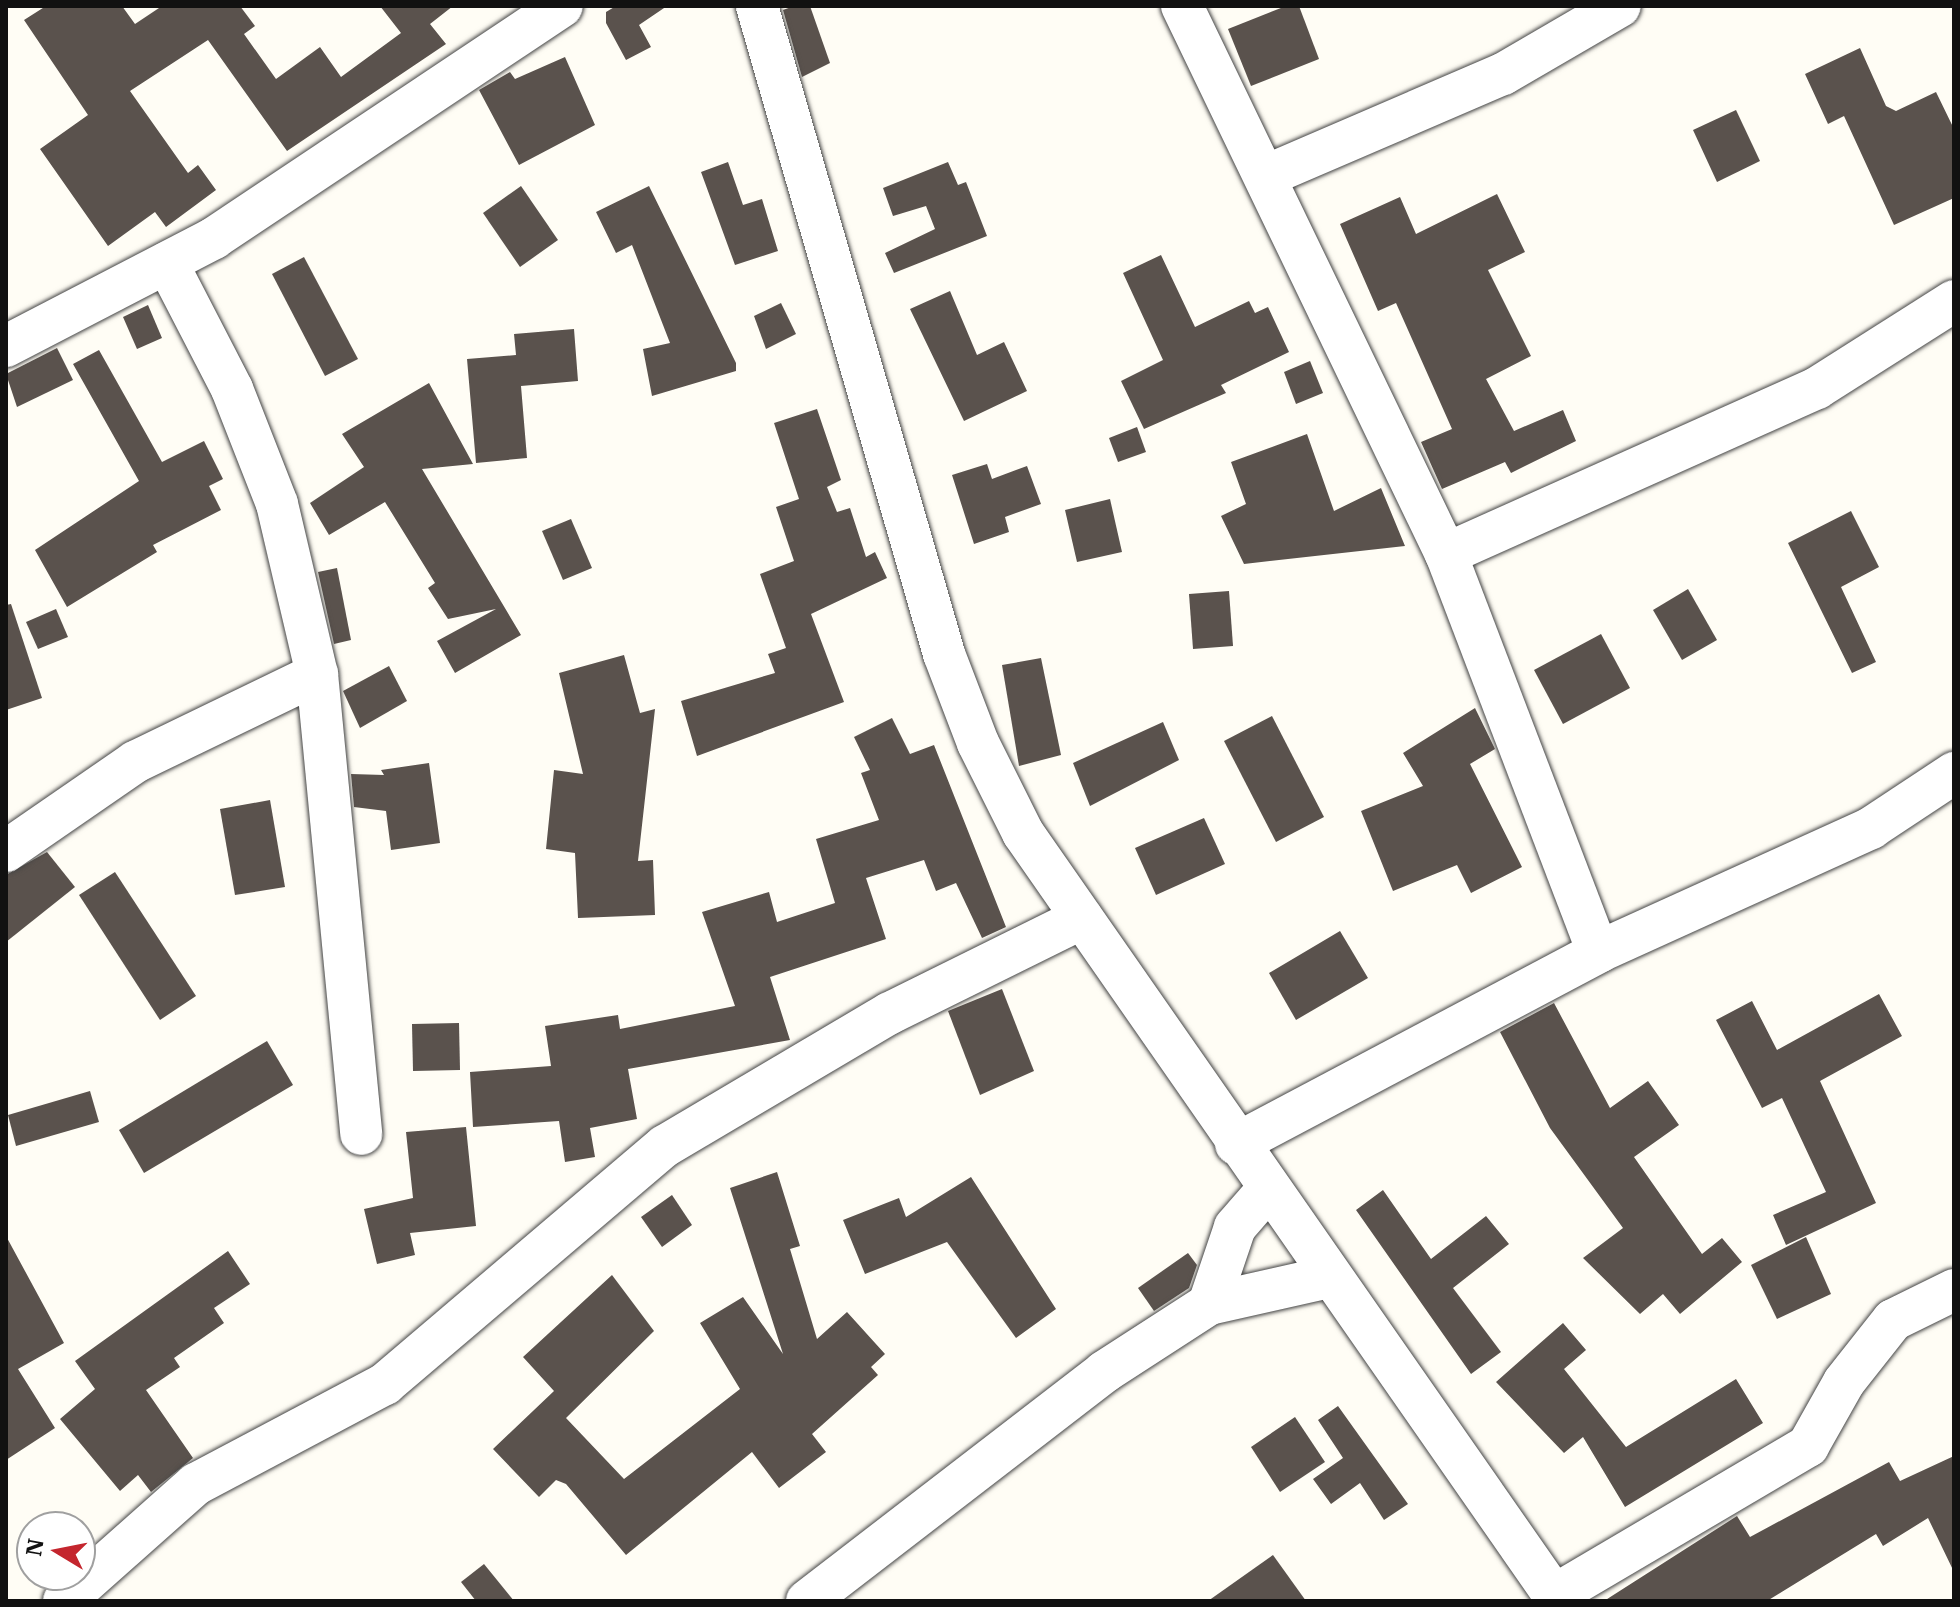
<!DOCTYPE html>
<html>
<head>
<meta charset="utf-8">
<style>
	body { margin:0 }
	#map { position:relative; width:1960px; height:1607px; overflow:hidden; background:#fffdf5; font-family:"IBM Plex Serif",serif }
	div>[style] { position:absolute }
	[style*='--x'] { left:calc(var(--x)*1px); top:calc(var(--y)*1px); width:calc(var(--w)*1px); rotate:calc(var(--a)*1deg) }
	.building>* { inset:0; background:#5a524d }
	.roads { filter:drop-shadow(0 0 2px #444) drop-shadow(0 0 2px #444) }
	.minor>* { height:42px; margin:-21px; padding:0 21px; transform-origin:21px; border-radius:21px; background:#fff }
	span { translate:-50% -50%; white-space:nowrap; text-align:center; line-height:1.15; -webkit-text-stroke:8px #fff; paint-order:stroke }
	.frame { position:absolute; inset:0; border:8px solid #111; pointer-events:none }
	.north { position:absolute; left:16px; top:1511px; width:80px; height:80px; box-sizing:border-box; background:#fff; border:2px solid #a0a0a0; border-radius:50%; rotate:280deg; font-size:22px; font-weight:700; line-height:32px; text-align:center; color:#111 }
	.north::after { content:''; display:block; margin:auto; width:28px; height:36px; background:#c4262e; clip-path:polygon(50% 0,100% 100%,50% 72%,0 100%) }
</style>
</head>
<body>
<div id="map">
	<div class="building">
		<i style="clip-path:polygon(46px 6px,122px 6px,135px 24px,162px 6px,240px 6px,255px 26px,244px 34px,276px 79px,320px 47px,341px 77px,401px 33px,380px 6px,453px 6px,430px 24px,446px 44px,287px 151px,208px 40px,130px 91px,188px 173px,198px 165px,216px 190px,166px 227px,155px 212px,108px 246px,40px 149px,88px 115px,24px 20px)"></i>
		<i style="clip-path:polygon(616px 6px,667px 6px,639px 25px,651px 47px,626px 60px,606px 23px,606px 12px)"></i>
		<i style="clip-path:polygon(794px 6px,810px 6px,830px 63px,802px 77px,783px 10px)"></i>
		<i style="clip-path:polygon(1286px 6px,1299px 6px,1319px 59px,1251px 86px,1228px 29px)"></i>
		<i style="clip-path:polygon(1860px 48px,1886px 106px,1896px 111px,1936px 92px,1954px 129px,1954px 198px,1894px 225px,1844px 116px,1828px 124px,1805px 74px)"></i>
		<i style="clip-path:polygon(565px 57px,595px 125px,519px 165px,479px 90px,510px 72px,515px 79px)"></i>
		<i style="clip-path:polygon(1736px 110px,1760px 161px,1717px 182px,1693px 130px)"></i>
		<i style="clip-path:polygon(728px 162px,743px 205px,762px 199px,778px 251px,735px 265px,701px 172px)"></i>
		<i style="clip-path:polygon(948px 162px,958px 185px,966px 182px,987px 236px,894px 273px,885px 253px,935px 229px,926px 206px,893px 216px,883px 188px)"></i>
		<i style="clip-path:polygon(521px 186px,558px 240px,520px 267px,483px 213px)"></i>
		<i style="clip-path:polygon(649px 186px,736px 363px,736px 371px,652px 396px,643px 349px,670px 343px,632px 245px,616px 253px,596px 212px)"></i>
		<i style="clip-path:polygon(1497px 194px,1525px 252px,1488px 270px,1531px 356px,1486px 379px,1514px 431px,1563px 410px,1576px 441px,1511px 473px,1505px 462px,1442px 489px,1421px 442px,1452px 429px,1396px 303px,1378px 311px,1340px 224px,1400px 197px,1416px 234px)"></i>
		<i style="clip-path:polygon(1161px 255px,1195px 327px,1249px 301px,1255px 313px,1268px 307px,1289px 352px,1221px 385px,1226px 393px,1144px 429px,1121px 381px,1163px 360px,1123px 273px)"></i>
		<i style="clip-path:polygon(304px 257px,358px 359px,325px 376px,272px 274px)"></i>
		<i style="clip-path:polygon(950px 291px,977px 355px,1004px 342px,1027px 391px,964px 421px,910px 309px)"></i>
		<i style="clip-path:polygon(781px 303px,796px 334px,766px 349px,754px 316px)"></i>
		<i style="clip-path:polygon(148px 305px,162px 338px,137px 349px,123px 317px)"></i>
		<i style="clip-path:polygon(574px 329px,578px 381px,521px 386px,527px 458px,476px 463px,467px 359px,516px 355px,514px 334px)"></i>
		<i style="clip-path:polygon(57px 348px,73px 380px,17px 407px,6px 374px)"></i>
		<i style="clip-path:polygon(99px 350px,162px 462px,204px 441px,223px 479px,209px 486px,221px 510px,153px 545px,157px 552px,67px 607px,35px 550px,139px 481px,73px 364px)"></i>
		<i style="clip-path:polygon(1310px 361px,1323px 393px,1296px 404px,1284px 372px)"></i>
		<i style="clip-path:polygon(429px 383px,473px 464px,422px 469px,521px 635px,455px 673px,437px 641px,496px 609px,448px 619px,428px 588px,435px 583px,385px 502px,329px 535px,310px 503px,364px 467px,342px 434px)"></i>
		<i style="clip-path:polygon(817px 409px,841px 480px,827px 487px,837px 512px,850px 508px,866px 557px,875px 552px,887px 578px,811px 614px,844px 702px,697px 756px,681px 701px,775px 673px,768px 654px,786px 648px,760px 574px,794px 561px,776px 507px,799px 499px,774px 423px)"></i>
		<i style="clip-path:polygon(1137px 427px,1146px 452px,1118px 462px,1109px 438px)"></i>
		<i style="clip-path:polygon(1307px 434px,1334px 511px,1381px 488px,1405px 546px,1244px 564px,1221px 516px,1246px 504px,1231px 462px)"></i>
		<i style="clip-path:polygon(987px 464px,992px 479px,1027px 466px,1041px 504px,1005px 517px,1009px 532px,974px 544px,952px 475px)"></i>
		<i style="clip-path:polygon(1110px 499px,1122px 552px,1077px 562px,1065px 510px)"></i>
		<i style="clip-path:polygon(1851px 511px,1879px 567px,1841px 587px,1876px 662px,1852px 673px,1788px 543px)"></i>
		<i style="clip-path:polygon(571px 519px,592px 568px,563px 580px,542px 531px)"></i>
		<i style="clip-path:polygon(337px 568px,351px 640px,334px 644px,318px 572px)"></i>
		<i style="clip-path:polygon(1688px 589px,1717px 640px,1682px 660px,1653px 610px)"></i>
		<i style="clip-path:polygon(1229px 591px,1233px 646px,1193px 649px,1189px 594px)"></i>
		<i style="clip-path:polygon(11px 604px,42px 698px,6px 710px,6px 605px)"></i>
		<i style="clip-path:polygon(56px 609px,68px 637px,38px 649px,26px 622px)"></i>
		<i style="clip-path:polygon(1601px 634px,1630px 688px,1563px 724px,1534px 670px)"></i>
		<i style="clip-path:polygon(624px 655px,640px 713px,655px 709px,638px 861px,653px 860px,655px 915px,578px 918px,575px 853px,546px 849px,554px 770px,583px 774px,559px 673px)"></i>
		<i style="clip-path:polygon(1041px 658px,1061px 755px,1019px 766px,1002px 665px)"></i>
		<i style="clip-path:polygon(389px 666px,407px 701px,360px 728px,343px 691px)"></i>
		<i style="clip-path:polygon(1475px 708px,1495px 749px,1470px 764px,1522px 867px,1471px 893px,1457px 865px,1393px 891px,1361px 811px,1423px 786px,1403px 753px)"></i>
		<i style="clip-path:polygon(1272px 716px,1324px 817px,1276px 842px,1224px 741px)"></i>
		<i style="clip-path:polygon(892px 718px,910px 754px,934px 745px,1006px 927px,982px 938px,956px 883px,936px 891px,924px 860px,866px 878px,886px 939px,770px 977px,790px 1040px,628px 1069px,637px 1119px,590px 1128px,595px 1157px,565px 1162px,559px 1121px,473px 1127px,470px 1072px,551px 1066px,545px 1026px,618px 1015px,620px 1029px,735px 1006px,702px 912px,769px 892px,777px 922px,835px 903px,816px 839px,879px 820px,861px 773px,870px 770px,854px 737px)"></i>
		<i style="clip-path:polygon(1163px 722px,1179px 760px,1090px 806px,1073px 763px)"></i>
		<i style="clip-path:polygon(429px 763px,440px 843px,391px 850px,386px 811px,354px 807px,351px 774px,384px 775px,381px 770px)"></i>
		<i style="clip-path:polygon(270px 800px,285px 887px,235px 895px,220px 809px)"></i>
		<i style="clip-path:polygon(1204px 818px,1225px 864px,1156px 895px,1135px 848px)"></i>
		<i style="clip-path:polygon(47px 852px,75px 887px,6px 942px,6px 875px)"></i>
		<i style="clip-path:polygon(115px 872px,196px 996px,160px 1020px,79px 895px)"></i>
		<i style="clip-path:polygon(1340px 931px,1368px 978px,1296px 1020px,1269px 973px)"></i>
		<i style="clip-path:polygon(1002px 989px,1034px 1071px,980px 1095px,948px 1011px)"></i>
		<i style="clip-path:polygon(1879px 994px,1902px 1036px,1820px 1081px,1876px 1203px,1786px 1245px,1773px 1215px,1826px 1192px,1782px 1098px,1762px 1108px,1716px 1020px,1752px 1001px,1777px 1050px)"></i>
		<i style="clip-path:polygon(1554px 1003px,1610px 1108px,1648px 1081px,1679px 1125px,1634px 1157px,1702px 1254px,1722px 1238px,1742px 1262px,1680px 1314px,1663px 1294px,1640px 1314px,1583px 1258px,1623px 1228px,1550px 1128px,1500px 1032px)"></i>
		<i style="clip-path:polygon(459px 1023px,460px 1070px,413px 1071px,412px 1024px)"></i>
		<i style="clip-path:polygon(267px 1041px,293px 1085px,144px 1173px,119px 1130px)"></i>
		<i style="clip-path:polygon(90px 1091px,99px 1122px,16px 1146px,8px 1115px)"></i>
		<i style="clip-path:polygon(466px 1127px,476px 1226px,410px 1233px,415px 1255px,377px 1264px,364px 1209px,413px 1198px,406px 1132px)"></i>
		<i style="clip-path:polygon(777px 1172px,800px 1246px,790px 1249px,817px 1339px,847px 1312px,885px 1354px,871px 1367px,878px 1375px,812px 1434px,826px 1452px,779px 1488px,752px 1452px,626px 1555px,566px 1484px,556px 1480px,539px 1497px,493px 1449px,554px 1391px,523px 1357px,612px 1275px,654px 1331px,566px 1418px,624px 1479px,740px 1389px,700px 1323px,743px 1297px,783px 1354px,730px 1188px)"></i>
		<i style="clip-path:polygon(971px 1177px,1056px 1309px,1016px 1338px,947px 1242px,865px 1274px,843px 1220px,899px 1198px,906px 1217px)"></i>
		<i style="clip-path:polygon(1383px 1190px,1431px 1259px,1486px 1216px,1509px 1244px,1453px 1288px,1501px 1352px,1471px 1374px,1356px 1210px)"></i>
		<i style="clip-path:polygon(672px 1195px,692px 1225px,662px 1247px,641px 1217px)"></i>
		<i style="clip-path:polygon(6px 1236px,64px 1343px,18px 1369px,55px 1428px,6px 1460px)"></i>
		<i style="clip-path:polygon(1806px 1237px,1831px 1294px,1777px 1319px,1751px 1265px)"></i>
		<i style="clip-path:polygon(228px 1251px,250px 1284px,214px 1308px,224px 1323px,174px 1358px,180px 1367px,146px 1390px,193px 1458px,151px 1492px,138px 1475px,120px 1491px,60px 1419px,95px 1389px,75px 1361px)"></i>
		<i style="clip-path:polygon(1188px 1253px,1197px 1265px,1189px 1288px,1154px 1311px,1138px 1288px)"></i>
		<i style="clip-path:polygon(1563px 1323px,1586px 1350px,1564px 1369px,1626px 1447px,1736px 1379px,1763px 1423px,1625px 1507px,1583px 1437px,1564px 1453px,1496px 1382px)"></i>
		<i style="clip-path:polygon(1338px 1406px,1408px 1504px,1384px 1520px,1360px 1483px,1331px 1504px,1313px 1479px,1343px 1458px,1318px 1420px)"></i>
		<i style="clip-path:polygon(1295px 1417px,1325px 1462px,1280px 1492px,1251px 1447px)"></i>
		<i style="clip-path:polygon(1954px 1456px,1954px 1572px,1928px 1518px,1883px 1546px,1876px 1534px,1767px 1601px,1604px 1601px,1737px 1516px,1750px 1537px,1889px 1462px,1900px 1481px)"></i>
		<i style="clip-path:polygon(1273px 1555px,1306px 1601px,1208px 1601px)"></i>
		<i style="clip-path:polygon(484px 1564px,514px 1601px,476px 1601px,461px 1582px)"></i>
	</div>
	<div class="roads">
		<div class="minor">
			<i style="--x:757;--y:6;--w:674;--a:73.9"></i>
			<i style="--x:944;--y:654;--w:95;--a:69.1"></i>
			<i style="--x:978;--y:743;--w:101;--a:63.4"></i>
			<i style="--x:1023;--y:833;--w:936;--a:55.14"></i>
			<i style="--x:1182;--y:6;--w:608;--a:64.28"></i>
			<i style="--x:1446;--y:554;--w:426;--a:69.1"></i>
			<i style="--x:1268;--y:175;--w:256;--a:-23.3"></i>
			<i style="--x:1503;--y:74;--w:135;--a:-30.2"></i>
			<i style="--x:167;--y:263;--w:142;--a:62.7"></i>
			<i style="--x:232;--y:389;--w:123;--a:68.6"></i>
			<i style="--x:277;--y:504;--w:175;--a:76.8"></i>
			<i style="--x:317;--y:674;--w:462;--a:84.5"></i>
			<i style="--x:6;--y:346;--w:234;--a:-27.4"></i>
			<i style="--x:214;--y:238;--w:418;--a:-33.7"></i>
			<i style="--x:1446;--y:554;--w:406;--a:-24.1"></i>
			<i style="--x:1817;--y:388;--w:162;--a:-32.4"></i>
			<i style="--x:6;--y:851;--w:157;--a:-34.6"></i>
			<i style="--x:135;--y:762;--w:202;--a:-25.8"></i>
			<i style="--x:1236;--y:1144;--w:410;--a:-27.9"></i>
			<i style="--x:1598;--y:952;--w:300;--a:-24.4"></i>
			<i style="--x:1871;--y:828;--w:100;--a:-33.5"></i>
			<i style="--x:1209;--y:1304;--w:81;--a:-71.3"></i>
			<i style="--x:1235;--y:1227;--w:50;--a:-49"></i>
			<i style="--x:1555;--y:1595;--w:294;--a:-30.5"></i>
			<i style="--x:1808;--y:1446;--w:73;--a:-60.6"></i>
			<i style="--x:1844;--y:1382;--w:79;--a:-51.7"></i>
			<i style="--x:1893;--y:1320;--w:68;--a:-26.2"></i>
			<i style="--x:64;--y:1601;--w:176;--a:-41.6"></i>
			<i style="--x:196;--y:1484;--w:214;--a:-27.9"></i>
			<i style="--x:385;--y:1384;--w:367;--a:-40.4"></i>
			<i style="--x:665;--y:1146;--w:261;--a:-30.6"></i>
			<i style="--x:890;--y:1013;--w:214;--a:-26.3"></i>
			<i style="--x:807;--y:1601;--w:375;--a:-37.6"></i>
			<i style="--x:1104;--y:1372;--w:125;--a:-32.9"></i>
			<i style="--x:1209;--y:1304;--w:123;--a:-12.7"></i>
		</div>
	</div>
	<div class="frame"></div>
	<div class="north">N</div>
</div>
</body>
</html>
